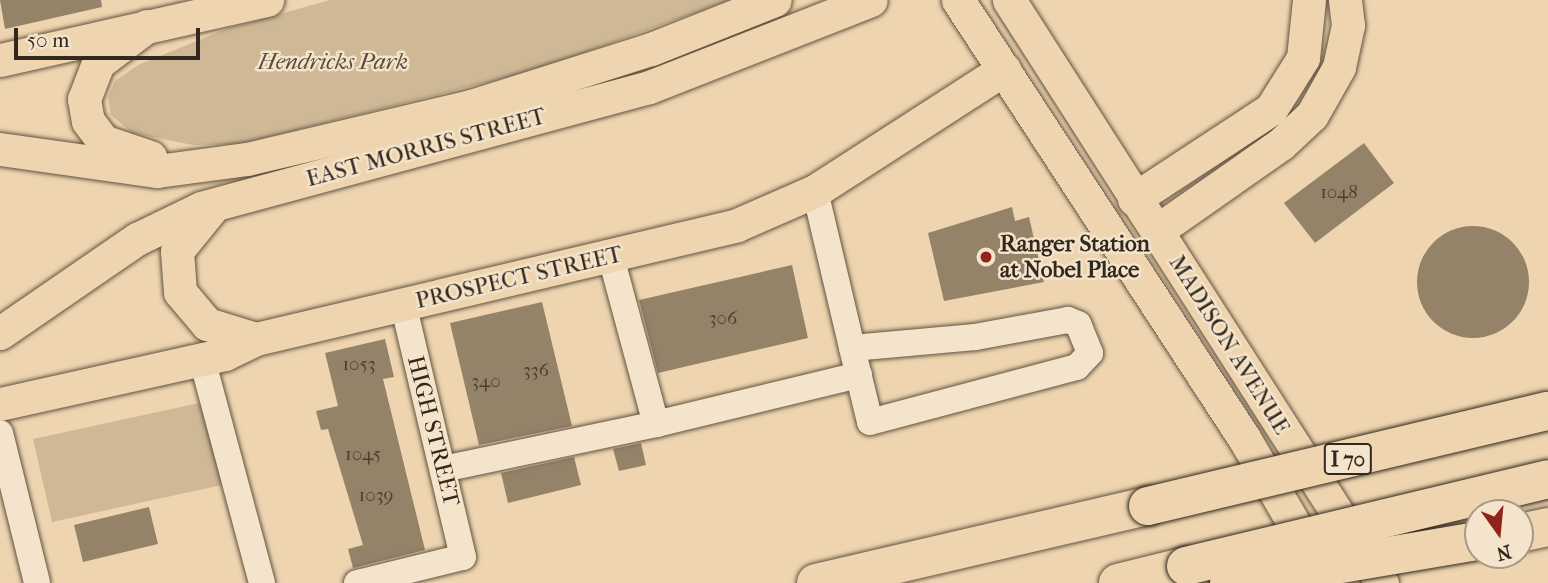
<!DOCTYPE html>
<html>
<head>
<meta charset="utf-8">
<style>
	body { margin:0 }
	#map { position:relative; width:1548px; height:583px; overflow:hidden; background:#eed5af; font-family:"IM FELL French Canon",serif }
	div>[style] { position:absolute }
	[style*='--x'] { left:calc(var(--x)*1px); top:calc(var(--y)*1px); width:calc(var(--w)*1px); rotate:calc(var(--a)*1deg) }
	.green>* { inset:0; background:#ceb896 }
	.building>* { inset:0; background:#948269 }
	.round { border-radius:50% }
	.roads { filter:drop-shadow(0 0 2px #615342) drop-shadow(0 0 2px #615342) }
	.minor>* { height:26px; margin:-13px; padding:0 13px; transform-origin:13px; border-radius:13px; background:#f4e4cb }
	.major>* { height:33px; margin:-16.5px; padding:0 16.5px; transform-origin:16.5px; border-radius:16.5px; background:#eed5af }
	.highway>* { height:38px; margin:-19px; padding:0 19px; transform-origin:19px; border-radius:19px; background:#eed5af }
	.bridges { filter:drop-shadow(0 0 2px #32281d) drop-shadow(0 0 2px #32281d) }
	.highway-bridge>* { height:38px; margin:-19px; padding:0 19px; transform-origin:19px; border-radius:19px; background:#eed5af }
	.dots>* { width:19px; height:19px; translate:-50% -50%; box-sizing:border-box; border:4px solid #f4e4cb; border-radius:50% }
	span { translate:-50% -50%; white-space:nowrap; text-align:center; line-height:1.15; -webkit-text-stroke:5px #f4e4cb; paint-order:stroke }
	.number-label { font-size:19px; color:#4a3e30 }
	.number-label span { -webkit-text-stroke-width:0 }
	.shield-label span { padding:2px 5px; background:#f4e4cb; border:2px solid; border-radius:5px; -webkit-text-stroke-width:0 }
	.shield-label { font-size:21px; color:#32281d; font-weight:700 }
	.park-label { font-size:23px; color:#594c3b; font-style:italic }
	.street-label { font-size:23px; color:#32281d }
	.poi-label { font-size:23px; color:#32281d; font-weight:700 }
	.left { translate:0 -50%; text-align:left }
	.north { position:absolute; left:1464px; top:499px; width:70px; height:70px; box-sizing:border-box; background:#f4e4cb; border:2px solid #a69985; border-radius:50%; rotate:165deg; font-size:19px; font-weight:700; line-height:28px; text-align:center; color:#32281d }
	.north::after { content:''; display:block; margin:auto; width:24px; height:32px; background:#8f2418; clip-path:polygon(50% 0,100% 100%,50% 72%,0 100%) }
	.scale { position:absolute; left:14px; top:28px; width:186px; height:32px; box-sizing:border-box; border:4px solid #32281d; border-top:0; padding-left:9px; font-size:21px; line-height:24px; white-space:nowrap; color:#32281d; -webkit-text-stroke:5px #f4e4cb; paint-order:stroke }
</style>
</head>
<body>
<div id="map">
	<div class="green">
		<i style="clip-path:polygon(330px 0,730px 0,536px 70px,240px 144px,193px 145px,132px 133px,111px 115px,108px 97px,115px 81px,138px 65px,226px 29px)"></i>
		<i style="clip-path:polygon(204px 402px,222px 485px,52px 522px,33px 439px)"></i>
	</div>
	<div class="building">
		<i style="clip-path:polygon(0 0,101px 0,102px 7px,5px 29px)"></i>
		<i style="clip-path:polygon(1364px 143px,1394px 183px,1315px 243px,1284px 203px)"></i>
		<i style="clip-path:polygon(1012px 207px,1015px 221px,1029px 217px,1044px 282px,944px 301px,928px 233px)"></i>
		<i class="round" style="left:1417px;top:226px;width:112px;height:112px"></i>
		<i style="clip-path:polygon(792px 265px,808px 338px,658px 373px,639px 300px)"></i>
		<i style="clip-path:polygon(542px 302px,572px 426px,479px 445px,450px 323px)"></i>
		<i style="clip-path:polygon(385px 339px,394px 377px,383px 379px,425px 550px,353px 568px,348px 549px,363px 545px,328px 429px,321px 430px,316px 411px,338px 406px,325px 353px)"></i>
		<i style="clip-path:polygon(641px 443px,646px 465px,619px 471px,613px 449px)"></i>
		<i style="clip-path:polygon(574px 457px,581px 485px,508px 503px,501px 473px)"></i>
		<i style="clip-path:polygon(149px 507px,158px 544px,83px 562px,74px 525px)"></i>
	</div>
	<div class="roads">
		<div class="minor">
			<i style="--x:815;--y:191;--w:161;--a:76.7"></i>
			<i style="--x:852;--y:348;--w:76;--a:76.3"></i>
			<i style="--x:870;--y:422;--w:214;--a:-14.9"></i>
			<i style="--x:1077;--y:367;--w:19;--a:-47"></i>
			<i style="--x:1090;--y:353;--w:31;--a:-112"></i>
			<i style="--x:1078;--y:324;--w:11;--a:-158"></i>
			<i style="--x:1068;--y:320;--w:95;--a:169.6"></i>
			<i style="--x:975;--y:337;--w:123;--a:174.9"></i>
			<i style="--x:202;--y:359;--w:232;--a:75"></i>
			<i style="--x:656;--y:424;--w:209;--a:-13.6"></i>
			<i style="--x:0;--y:433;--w:154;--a:76.1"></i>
			<i style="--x:443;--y:469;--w:218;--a:-11.9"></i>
			<i style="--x:656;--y:424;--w:173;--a:-105.1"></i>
			<i style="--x:357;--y:583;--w:109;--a:-13.8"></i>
			<i style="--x:463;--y:557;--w:260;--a:-103.3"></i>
		</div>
		<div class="major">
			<i style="--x:958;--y:0;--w:523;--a:56.86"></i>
			<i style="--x:1244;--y:438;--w:141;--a:59.8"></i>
			<i style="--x:1009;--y:0;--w:692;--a:57.39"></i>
			<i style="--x:147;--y:26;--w:61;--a:142.9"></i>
			<i style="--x:98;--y:63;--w:39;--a:111"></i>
			<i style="--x:84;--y:99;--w:22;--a:80"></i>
			<i style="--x:88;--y:121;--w:25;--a:53"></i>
			<i style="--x:103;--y:141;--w:50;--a:18.8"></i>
			<i style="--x:0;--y:60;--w:274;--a:-12.7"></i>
			<i style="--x:0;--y:149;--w:159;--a:8"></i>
			<i style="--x:157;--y:171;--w:91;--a:-7.6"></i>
			<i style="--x:247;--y:159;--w:230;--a:-13.3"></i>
			<i style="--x:471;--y:106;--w:189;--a:-17.6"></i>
			<i style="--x:651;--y:49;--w:133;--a:-21.6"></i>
			<i style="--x:1134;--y:199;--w:164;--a:-33.3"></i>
			<i style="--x:1271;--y:109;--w:60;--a:-57.9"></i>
			<i style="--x:1303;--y:58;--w:58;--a:-84.1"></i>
			<i style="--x:211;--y:209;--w:54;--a:129"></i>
			<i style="--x:177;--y:251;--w:41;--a:85.8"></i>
			<i style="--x:180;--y:292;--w:42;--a:49.8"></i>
			<i style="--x:207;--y:324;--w:51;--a:17"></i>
			<i style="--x:1158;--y:230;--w:150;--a:-35"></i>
			<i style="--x:1281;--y:144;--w:42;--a:-43.1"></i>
			<i style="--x:1312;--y:115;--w:55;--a:-60.6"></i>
			<i style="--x:1339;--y:67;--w:43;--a:-77.9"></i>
			<i style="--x:1348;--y:25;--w:25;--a:-97"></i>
			<i style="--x:0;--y:333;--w:166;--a:-34.5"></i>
			<i style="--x:137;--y:239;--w:71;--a:-25.8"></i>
			<i style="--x:201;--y:208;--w:464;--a:-15.1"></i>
			<i style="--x:649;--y:87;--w:238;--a:-21.4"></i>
			<i style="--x:0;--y:404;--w:230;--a:-12.5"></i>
			<i style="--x:225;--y:354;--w:34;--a:-26"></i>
			<i style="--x:256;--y:339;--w:494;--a:-13.3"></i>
			<i style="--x:737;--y:225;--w:85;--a:-23.6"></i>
			<i style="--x:815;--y:191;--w:225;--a:-32.8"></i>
		</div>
		<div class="highway">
			<i style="--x:1520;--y:533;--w:29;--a:-12"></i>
			<i style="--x:816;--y:583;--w:341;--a:-13.1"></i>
			<i style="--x:1118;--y:583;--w:70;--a:-14"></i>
		</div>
	</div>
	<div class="bridges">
		<div class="highway-bridge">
			<i style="--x:1148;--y:506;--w:411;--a:-13.4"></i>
			<i style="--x:1186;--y:566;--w:372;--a:-13.5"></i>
			<i style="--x:1229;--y:583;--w:253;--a:-9.6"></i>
		</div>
	</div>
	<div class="dots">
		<i style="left:986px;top:257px;background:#8f2418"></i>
	</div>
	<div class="number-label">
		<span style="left:1339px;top:193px">1048</span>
		<span style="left:723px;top:319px">306</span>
		<span style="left:359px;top:365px">1053</span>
		<span style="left:536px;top:371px">336</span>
		<span style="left:486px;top:382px">340</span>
		<span style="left:363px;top:455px">1045</span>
		<span style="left:376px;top:496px">1039</span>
	</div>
	<div class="shield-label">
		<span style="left:1348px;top:459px">I 70</span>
	</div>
	<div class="park-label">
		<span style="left:333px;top:62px">Hendricks Park</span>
	</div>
	<div class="street-label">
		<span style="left:426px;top:148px;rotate:-15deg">EAST MORRIS STREET</span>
		<span style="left:519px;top:278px;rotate:-13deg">PROSPECT STREET</span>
		<span style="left:1229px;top:345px;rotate:58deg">MADISON AVENUE</span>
		<span style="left:433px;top:431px;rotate:76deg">HIGH STREET</span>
	</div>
	<div class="poi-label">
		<span class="left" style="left:1000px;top:257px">Ranger Station<br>at Nobel Place</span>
	</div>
	<div class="north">N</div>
	<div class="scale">50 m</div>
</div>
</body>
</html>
